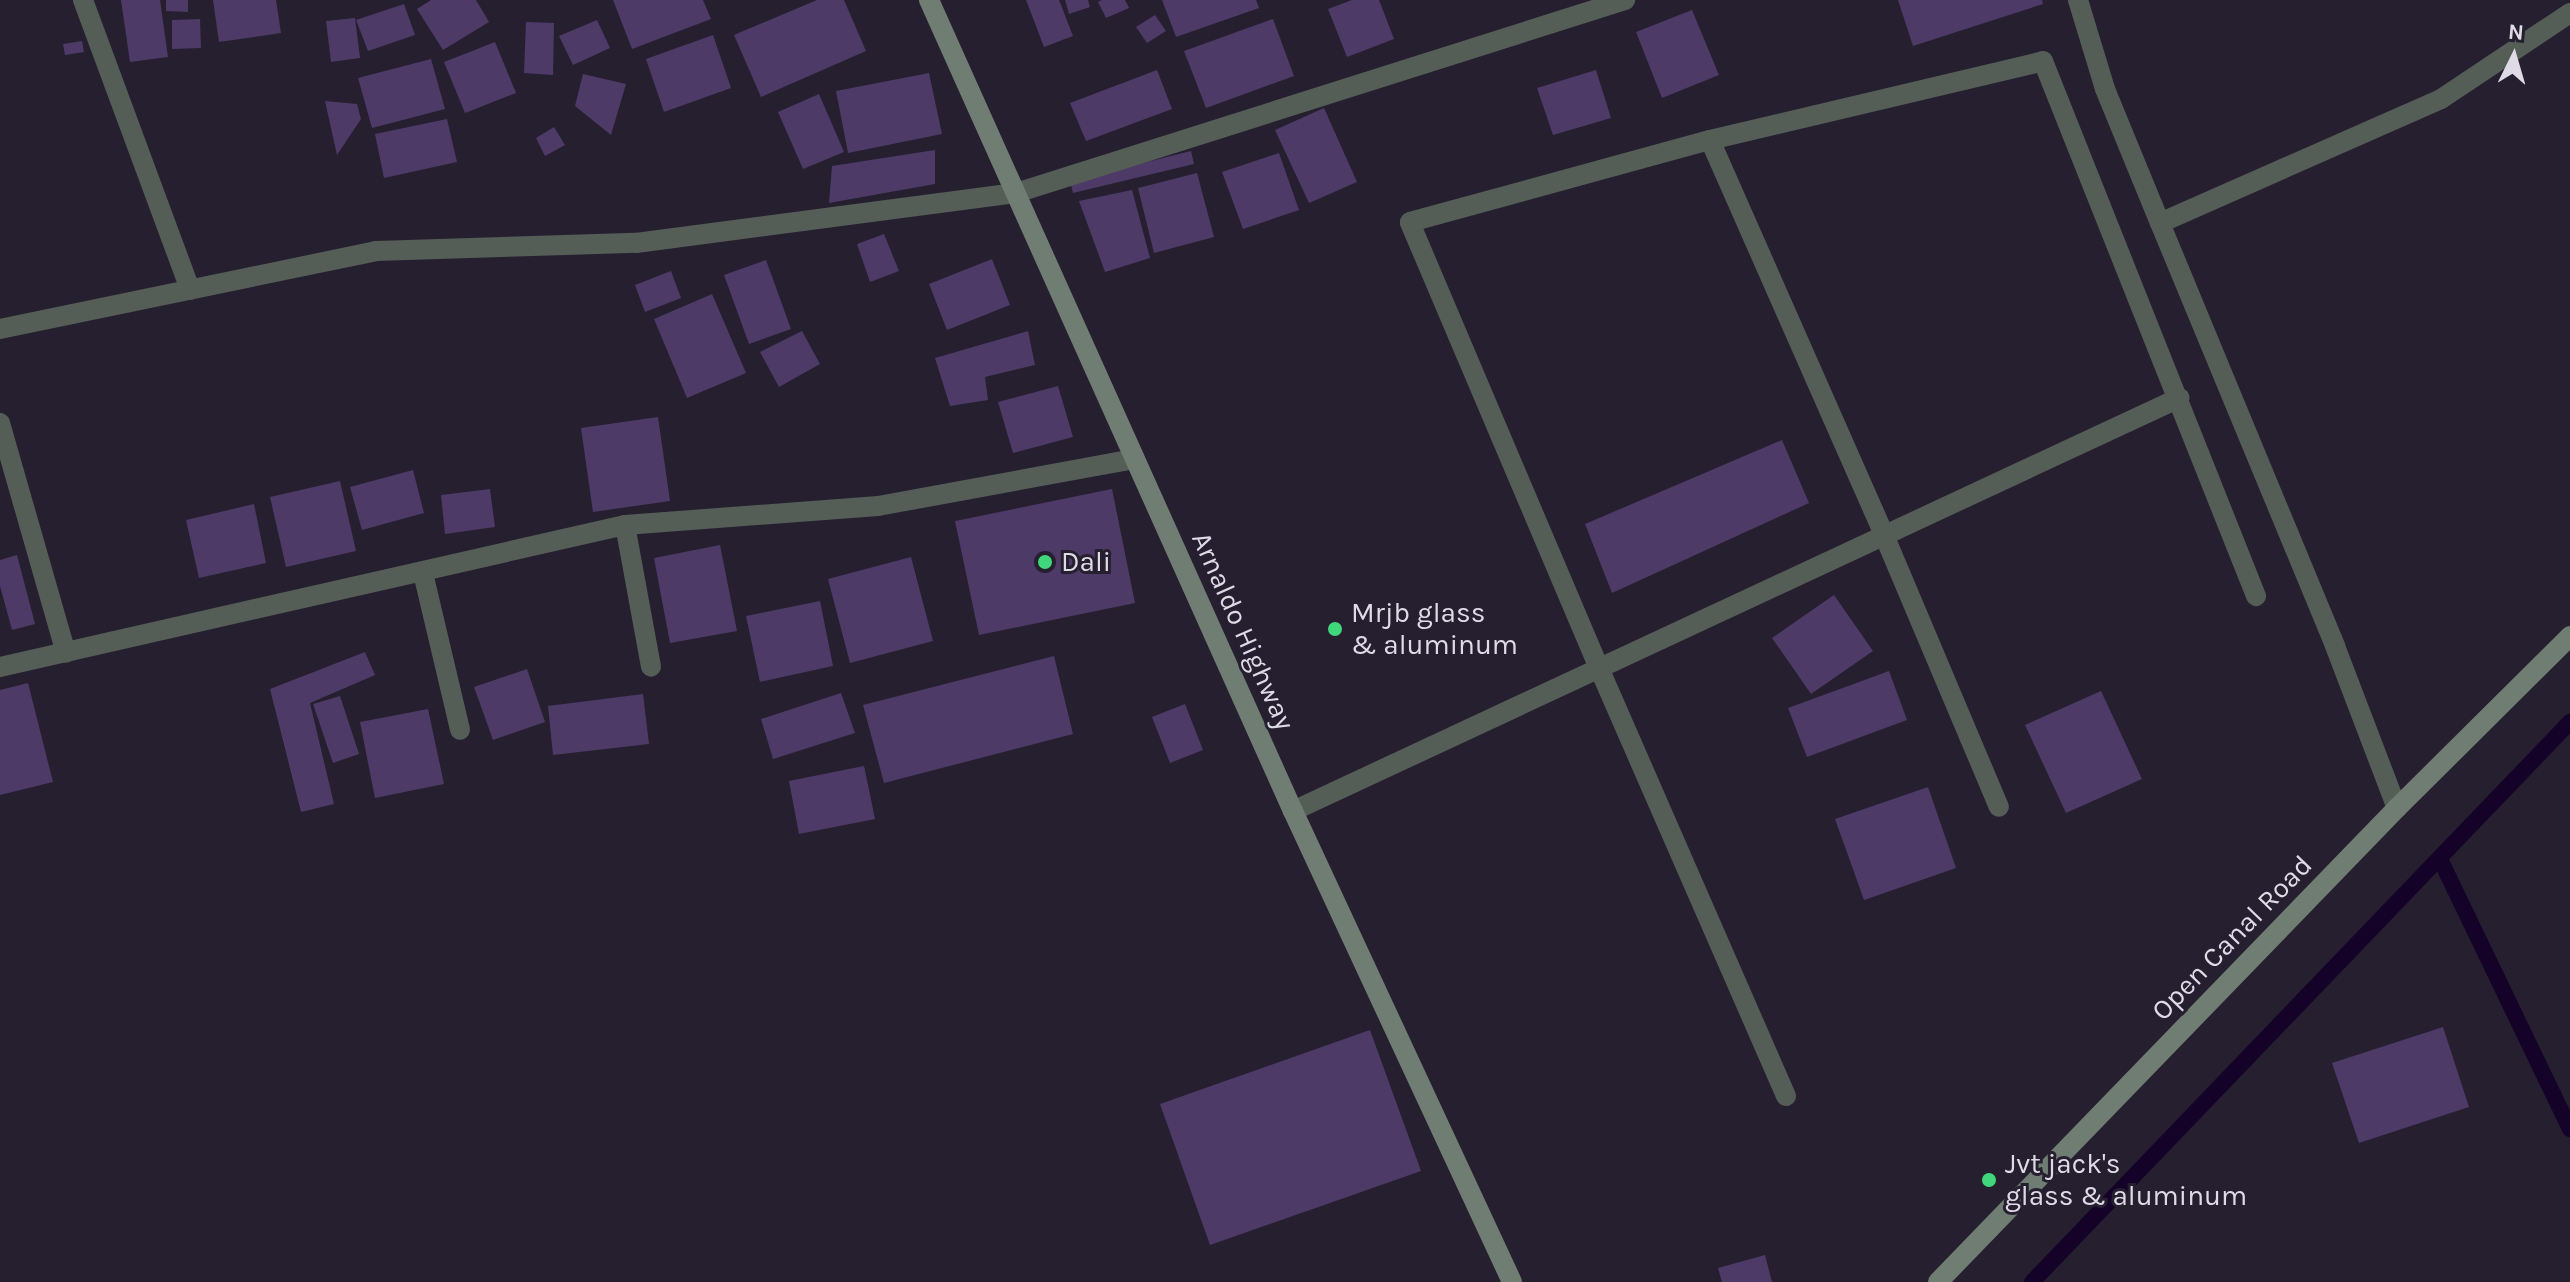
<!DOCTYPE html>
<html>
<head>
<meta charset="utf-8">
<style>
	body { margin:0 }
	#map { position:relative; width:2570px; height:1282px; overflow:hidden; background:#261f30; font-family:Karla,sans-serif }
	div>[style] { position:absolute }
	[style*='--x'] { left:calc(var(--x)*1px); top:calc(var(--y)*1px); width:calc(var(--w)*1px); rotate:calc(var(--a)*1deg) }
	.stream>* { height:16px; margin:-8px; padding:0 8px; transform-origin:8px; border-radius:8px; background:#140228 }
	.building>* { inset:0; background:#4d3a67 }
	.street>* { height:20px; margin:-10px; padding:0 10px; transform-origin:10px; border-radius:10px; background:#545d56 }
	.secondary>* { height:20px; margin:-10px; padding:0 10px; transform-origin:10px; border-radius:10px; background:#707d73 }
	.dots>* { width:22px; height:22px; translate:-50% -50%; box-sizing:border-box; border:4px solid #261f30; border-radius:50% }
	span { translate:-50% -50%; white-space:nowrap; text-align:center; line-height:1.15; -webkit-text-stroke:6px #261f30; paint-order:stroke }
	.poi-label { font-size:28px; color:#dfdbe6 }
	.left { translate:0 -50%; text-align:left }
	.street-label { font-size:28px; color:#dfdbe6 }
	.north { position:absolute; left:2474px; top:16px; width:80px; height:80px; -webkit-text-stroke:6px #261f30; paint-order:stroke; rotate:5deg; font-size:22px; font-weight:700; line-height:32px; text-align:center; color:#dfdbe6 }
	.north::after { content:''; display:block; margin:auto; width:28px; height:36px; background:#dfdbe6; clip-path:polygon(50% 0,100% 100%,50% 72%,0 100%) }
</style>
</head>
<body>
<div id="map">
	<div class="stream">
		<i style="--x:2440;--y:859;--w:300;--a:64.3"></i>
		<i style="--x:2032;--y:1282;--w:777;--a:-46.15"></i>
	</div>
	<div class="building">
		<i style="clip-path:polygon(121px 0,160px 0,168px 57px,130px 62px)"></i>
		<i style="clip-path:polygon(166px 0,188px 0,188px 12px,166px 11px)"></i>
		<i style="clip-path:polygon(213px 0,276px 0,281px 33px,219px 42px)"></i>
		<i style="clip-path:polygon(431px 0,476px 0,489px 22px,443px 50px,417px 9px)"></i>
		<i style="clip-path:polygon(613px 0,703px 0,711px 19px,632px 49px)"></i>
		<i style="clip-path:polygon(817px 0,844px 0,866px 51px,761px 97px,734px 35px)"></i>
		<i style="clip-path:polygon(1026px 0,1059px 0,1073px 36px,1044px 47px)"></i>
		<i style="clip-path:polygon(1065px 0,1088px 0,1090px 7px,1069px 14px)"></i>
		<i style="clip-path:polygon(1102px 0,1125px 0,1129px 8px,1106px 18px,1098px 2px)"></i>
		<i style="clip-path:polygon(1162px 0,1256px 0,1259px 8px,1176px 37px)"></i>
		<i style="clip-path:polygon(1352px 0,1379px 0,1394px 39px,1347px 57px,1328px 9px)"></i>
		<i style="clip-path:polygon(1898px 0,2042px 0,2043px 4px,1913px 46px)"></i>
		<i style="clip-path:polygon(404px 4px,415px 35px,368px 51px,356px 20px)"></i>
		<i style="clip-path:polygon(1692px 10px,1719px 75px,1662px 98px,1636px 32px)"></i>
		<i style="clip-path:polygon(1155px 15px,1166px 31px,1147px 43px,1136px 27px)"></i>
		<i style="clip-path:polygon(355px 18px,360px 58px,331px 62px,326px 21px)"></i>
		<i style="clip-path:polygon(200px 19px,201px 48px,172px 49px,172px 20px)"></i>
		<i style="clip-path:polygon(1273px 19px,1294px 76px,1206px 108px,1184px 51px)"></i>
		<i style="clip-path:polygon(597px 20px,610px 48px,573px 65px,559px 36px)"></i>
		<i style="clip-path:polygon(526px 22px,554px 23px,553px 75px,524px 73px)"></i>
		<i style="clip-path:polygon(713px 35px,731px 88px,664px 112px,646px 59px)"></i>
		<i style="clip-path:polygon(82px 41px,84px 52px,65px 55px,63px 44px)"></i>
		<i style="clip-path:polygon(495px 42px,516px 93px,465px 113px,444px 62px)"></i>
		<i style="clip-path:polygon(431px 59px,445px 109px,372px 128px,358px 78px)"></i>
		<i style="clip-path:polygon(1157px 70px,1172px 109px,1086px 141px,1070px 103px)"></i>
		<i style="clip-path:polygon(1596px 70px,1611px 118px,1553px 135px,1537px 88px)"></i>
		<i style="clip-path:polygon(929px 73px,942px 134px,848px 153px,836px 91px)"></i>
		<i style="clip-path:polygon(583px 74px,626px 84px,611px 135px,575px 106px)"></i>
		<i style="clip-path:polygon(819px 94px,844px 152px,803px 169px,778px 112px)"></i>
		<i style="clip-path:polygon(325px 101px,357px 104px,361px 119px,337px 155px)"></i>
		<i style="clip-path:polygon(1324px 108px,1357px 182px,1309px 203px,1275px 130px)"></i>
		<i style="clip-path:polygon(447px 119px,457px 162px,384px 178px,375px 134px)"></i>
		<i style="clip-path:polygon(554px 127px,565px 145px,545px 156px,536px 138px)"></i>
		<i style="clip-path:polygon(935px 150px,935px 184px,829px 203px,832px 166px)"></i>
		<i style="clip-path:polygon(1191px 151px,1194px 164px,1073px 193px,1070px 181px)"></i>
		<i style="clip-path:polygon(1279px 153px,1299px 210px,1243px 229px,1222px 172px)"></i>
		<i style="clip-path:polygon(1197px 173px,1214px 237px,1154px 253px,1138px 188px)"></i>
		<i style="clip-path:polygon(1132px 190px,1150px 258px,1105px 272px,1079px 201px)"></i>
		<i style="clip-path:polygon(884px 234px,899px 271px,870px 282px,857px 244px)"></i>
		<i style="clip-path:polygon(992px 259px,1010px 305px,947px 330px,929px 284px)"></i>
		<i style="clip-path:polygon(766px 260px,791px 329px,749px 344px,724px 275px)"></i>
		<i style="clip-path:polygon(671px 271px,681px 298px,645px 312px,635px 285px)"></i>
		<i style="clip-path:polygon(712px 294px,746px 373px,687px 398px,654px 319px)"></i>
		<i style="clip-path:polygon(802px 331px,820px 364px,779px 387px,760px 352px)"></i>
		<i style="clip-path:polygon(1028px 331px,1035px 365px,985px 377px,988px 400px,950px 406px,935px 358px)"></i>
		<i style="clip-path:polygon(1058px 386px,1073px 437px,1013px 453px,998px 402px)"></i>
		<i style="clip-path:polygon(658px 417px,670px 501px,593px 512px,581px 428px)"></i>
		<i style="clip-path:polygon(1782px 440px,1809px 503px,1612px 593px,1585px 524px)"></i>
		<i style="clip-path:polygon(413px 470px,424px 513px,362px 530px,350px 487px)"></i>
		<i style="clip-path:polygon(340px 481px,356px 551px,286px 567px,270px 497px)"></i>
		<i style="clip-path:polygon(490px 489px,495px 527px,445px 534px,441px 495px)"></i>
		<i style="clip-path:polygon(1112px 489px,1135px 603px,979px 635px,955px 521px)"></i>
		<i style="clip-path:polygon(254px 504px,266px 563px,199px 578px,186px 520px)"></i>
		<i style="clip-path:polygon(720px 545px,737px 631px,670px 643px,654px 558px)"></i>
		<i style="clip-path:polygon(17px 555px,35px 624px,12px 630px,0 586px,0 560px)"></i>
		<i style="clip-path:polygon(911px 557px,933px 641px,850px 663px,828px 579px)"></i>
		<i style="clip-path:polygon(1834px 595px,1873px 651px,1811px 694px,1772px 638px)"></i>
		<i style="clip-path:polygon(820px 601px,833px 666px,760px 682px,746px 616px)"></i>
		<i style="clip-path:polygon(365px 652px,375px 675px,310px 703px,334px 804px,301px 812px,270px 689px)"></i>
		<i style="clip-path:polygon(1054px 656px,1073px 734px,884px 783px,863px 705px)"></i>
		<i style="clip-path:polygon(527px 669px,545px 722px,493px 740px,474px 687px)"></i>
		<i style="clip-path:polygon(1889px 671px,1907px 720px,1807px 757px,1788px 708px)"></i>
		<i style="clip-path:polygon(28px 683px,53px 782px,0 795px,0 690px)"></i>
		<i style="clip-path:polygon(2101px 691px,2142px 779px,2066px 813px,2025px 725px)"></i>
		<i style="clip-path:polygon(841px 693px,855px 733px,773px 759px,761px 719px)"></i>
		<i style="clip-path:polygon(643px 694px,649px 744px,553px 755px,548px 706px)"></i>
		<i style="clip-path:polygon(340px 696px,359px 754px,333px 763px,313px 704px)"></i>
		<i style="clip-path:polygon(1185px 704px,1203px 750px,1170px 763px,1152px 717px)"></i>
		<i style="clip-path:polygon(428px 709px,444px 784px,375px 798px,360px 722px)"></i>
		<i style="clip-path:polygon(864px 766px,875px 819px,799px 834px,789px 781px)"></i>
		<i style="clip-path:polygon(1928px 787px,1956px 868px,1864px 900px,1835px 819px)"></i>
		<i style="clip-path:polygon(2443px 1027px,2469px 1107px,2359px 1143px,2332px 1063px)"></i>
		<i style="clip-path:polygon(1370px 1030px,1421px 1171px,1210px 1245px,1160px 1104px)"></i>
		<i style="clip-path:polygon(1765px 1255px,1772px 1282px,1722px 1282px,1718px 1268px)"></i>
	</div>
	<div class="street">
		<i style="--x:83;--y:0;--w:309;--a:69.7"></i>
		<i style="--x:2078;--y:0;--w:93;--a:73.1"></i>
		<i style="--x:2105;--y:89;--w:145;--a:67.7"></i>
		<i style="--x:2160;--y:223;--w:307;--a:-23.8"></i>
		<i style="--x:2441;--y:99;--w:155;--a:-33.7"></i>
		<i style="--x:1710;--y:140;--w:432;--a:66.2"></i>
		<i style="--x:1884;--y:535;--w:295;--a:67.1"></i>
		<i style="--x:2160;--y:223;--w:458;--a:67.5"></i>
		<i style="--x:2335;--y:646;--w:173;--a:69.1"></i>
		<i style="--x:0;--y:329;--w:384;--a:-11.7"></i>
		<i style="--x:376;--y:251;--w:260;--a:-1.8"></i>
		<i style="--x:636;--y:243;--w:383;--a:-7.5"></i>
		<i style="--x:1016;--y:193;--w:639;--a:-17.58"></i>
		<i style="--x:0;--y:423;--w:239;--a:74"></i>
		<i style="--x:625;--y:525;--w:144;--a:79.6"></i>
		<i style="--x:423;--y:573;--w:161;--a:76.7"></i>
		<i style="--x:0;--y:667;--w:641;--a:-12.8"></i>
		<i style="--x:625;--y:525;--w:254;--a:-4.3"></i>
		<i style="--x:878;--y:506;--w:261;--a:-10.4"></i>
		<i style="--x:1293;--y:811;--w:978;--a:-24.99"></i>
		<i style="--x:1786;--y:1096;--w:467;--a:-113.6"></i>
		<i style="--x:1599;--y:668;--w:484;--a:-113"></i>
		<i style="--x:1410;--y:222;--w:311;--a:-15.3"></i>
		<i style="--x:1710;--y:140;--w:342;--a:-13.3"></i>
		<i style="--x:2043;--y:61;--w:576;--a:68.29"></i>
	</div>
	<div class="secondary">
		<i style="--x:929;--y:0;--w:889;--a:65.83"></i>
		<i style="--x:1293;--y:811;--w:519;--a:65.06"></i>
		<i style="--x:1938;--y:1282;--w:660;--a:-45.92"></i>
		<i style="--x:2397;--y:808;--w:244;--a:-44.8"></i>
	</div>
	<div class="dots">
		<i style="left:1045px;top:562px;background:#40d77c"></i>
		<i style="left:1335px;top:629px;background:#40d77c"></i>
		<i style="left:1989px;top:1180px;background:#40d77c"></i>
	</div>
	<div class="poi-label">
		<span class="left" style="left:1061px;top:562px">Dali</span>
		<span class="left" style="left:1351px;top:629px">Mrjb glass<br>&amp; aluminum</span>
		<span class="left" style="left:2005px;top:1180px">Jvt jack's<br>glass &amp; aluminum</span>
	</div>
	<div class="street-label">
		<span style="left:1243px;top:631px;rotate:66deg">Arnaldo Highway</span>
		<span style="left:2232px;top:938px;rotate:-46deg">Open Canal Road</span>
	</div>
	<div class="north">N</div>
</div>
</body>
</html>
